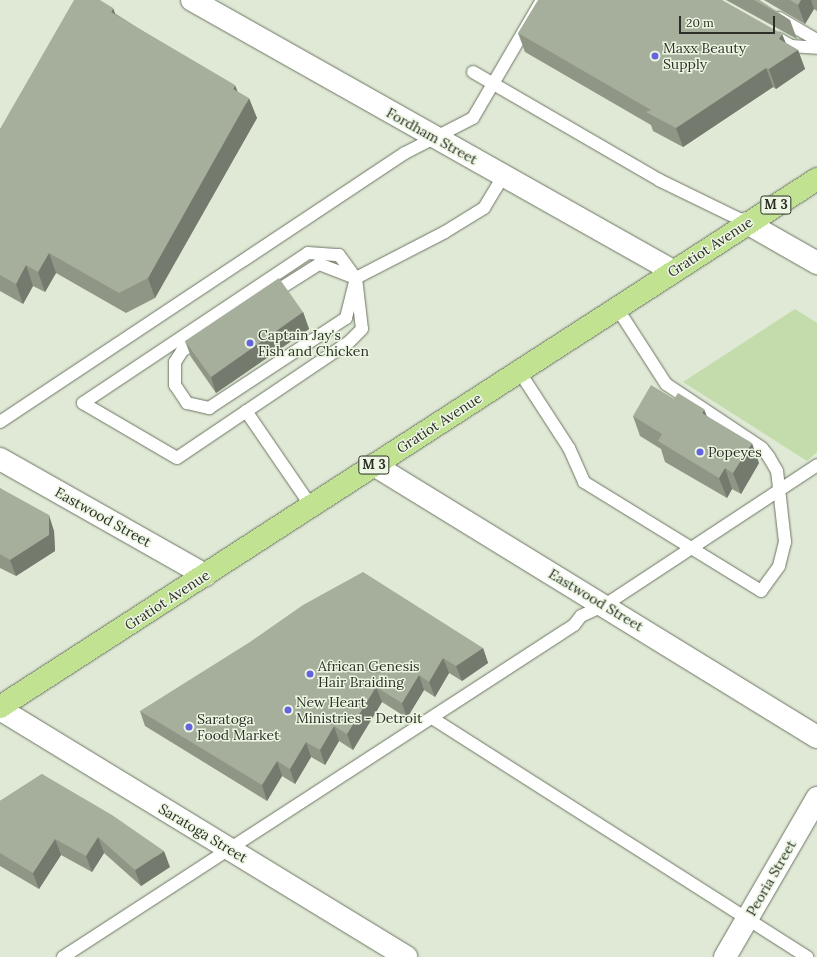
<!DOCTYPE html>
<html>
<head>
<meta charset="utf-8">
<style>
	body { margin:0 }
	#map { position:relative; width:817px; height:957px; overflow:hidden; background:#dfe9d5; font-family:Lora,serif }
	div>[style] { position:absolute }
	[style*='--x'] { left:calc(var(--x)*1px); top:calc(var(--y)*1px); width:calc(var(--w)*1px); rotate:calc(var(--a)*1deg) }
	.green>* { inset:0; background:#c4dcab }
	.roads { filter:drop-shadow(0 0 1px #6d7664) drop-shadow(0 0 1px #6d7664) }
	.service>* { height:12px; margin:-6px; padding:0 6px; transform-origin:6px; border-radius:6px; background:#fff }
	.minor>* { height:22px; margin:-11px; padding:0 11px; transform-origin:11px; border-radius:11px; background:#fff }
	.primary>* { height:22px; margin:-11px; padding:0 11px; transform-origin:11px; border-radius:11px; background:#c0e291 }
	.wall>* { inset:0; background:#8f9686 }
	.shaded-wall>* { inset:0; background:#747a6d }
	.building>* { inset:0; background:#a6af9c }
	.dots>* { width:11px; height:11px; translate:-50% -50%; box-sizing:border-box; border:2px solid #ecf6e2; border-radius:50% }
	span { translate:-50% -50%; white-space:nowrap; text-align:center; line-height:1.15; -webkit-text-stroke:3px #ecf6e2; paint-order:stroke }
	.shield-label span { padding:1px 3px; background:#ecf6e2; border:1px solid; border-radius:3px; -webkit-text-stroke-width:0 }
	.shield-label { font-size:13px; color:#2b2f27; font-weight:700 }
	.poi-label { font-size:14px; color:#2b2f27 }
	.left { translate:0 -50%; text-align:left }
	.street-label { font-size:14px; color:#2b2f27 }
	.scale { position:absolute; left:679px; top:16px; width:96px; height:18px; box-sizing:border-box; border:2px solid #2b2f27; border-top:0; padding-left:5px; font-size:12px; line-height:14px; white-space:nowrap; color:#2b2f27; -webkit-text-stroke:3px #ecf6e2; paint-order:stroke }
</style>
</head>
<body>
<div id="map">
	<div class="green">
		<i style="clip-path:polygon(795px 309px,817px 323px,817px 452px,807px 461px,683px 382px)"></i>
	</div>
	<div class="roads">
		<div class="service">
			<i style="--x:779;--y:18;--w:44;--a:30.1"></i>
			<i style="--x:779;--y:39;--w:14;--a:30"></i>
			<i style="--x:791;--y:46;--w:26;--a:4"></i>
			<i style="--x:473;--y:72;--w:215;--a:30.1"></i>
			<i style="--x:659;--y:180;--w:98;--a:26"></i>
			<i style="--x:308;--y:253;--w:31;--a:4"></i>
			<i style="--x:339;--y:255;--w:29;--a:54"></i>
			<i style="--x:356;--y:278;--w:51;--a:83.3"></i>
			<i style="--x:362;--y:329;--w:18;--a:135"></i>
			<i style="--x:349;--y:342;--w:207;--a:146"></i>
			<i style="--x:177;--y:458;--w:109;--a:-149.7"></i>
			<i style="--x:83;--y:403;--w:270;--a:-33.7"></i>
			<i style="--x:270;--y:295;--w:58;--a:-32.3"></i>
			<i style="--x:319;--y:264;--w:40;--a:21"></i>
			<i style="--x:201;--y:339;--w:22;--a:148"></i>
			<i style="--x:182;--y:351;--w:13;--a:122"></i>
			<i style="--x:175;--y:362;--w:23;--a:90"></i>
			<i style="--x:175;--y:385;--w:22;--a:56"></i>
			<i style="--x:187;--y:403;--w:23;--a:13"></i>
			<i style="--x:209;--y:408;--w:164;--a:-33.3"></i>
			<i style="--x:346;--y:318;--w:41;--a:-76"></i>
			<i style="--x:356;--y:278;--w:100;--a:-27.3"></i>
			<i style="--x:445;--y:232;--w:46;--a:-31.6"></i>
			<i style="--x:484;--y:208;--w:37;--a:-59"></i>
			<i style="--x:519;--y:371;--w:92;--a:57"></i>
			<i style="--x:569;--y:448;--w:37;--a:66"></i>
			<i style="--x:584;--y:482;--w:208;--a:31.6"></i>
			<i style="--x:761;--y:591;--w:31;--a:-54"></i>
			<i style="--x:779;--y:566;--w:25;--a:-76"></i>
			<i style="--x:785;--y:542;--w:71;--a:-96.4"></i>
			<i style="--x:777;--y:471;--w:16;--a:-120"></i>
			<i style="--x:769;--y:457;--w:11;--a:-128"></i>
			<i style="--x:762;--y:448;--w:115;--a:-146.3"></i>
			<i style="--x:666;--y:384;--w:90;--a:-122.8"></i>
			<i style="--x:246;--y:411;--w:115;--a:55.6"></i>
			<i style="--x:0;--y:422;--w:486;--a:-33.6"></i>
			<i style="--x:405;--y:153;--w:76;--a:-27.2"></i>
			<i style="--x:473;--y:118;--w:137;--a:-59.7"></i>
			<i style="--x:432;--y:718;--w:445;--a:32.5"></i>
			<i style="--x:63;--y:957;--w:609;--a:-33.01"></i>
			<i style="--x:574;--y:625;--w:11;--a:-52"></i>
			<i style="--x:581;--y:616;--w:26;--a:-25"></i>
			<i style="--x:605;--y:605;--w:254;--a:-33.4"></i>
		</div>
		<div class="minor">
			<i style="--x:192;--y:0;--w:552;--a:29.4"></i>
			<i style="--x:747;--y:223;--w:81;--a:29.7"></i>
			<i style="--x:0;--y:459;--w:236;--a:29.5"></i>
			<i style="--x:374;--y:465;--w:520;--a:31.55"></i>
			<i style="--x:0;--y:709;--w:476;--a:31.4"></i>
			<i style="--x:725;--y:957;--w:184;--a:-59.9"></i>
		</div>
		<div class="primary">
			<i style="--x:0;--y:707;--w:973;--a:-32.87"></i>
		</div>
	</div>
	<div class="wall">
		<i style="clip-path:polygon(726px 0,759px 0,790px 20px,797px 39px)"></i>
		<i style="clip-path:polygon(764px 0,817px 0,817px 11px,814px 9px,805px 24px)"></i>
		<i style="clip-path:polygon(116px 14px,238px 92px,257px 118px,155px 298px,126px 313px,56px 273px,45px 292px,33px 286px,23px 304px,0 291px,0 129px)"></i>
		<i style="clip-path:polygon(518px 33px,782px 34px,786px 43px,798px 50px,805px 69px,776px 89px,773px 87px,683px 147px,653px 131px,651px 125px,525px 52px)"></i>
		<i style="clip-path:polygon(303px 312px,309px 329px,216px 393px,191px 357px,185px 341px)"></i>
		<i style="clip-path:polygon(633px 416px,707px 416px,759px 463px,741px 494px,732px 489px,727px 498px,665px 462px,661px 449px,640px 436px)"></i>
		<i style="clip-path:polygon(0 488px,54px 531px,55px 551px,16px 576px,0 568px)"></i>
		<i style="clip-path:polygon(483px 648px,488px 663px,462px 681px,449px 673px,435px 697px,424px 690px,407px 718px,382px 702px,353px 750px,339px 741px,325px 765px,311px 757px,295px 784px,282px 776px,267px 801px,145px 726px,140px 711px)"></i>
		<i style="clip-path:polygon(42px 774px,170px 867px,141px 886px,104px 853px,92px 872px,61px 855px,39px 889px,0 866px,0 801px)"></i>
	</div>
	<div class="shaded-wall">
		<i style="clip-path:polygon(801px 0,811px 0,814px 9px,805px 24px,798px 5px)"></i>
		<i style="clip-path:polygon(113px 8px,121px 28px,111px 12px)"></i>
		<i style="clip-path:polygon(782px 34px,789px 53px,798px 50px,805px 69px,776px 89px,769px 69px,779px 39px)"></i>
		<i style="clip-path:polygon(766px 68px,773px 87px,683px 147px,676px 128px)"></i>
		<i style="clip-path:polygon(235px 85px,243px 105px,233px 89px)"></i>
		<i style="clip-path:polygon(249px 98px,257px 118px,155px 298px,148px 278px)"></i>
		<i style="clip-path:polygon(49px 253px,56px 273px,45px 292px,38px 272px)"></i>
		<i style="clip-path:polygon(26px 265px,33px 286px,23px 304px,16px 284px)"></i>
		<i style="clip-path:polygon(303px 312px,309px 329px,216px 393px,211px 377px)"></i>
		<i style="clip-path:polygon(704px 409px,712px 429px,702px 413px)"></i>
		<i style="clip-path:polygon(752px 443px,759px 463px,741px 494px,733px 473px)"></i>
		<i style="clip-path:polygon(725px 468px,732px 489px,727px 498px,719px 478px)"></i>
		<i style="clip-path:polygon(49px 515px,54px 531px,55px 551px,16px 576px,10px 560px)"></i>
		<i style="clip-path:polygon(483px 648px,488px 663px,462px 681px,456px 666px)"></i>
		<i style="clip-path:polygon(443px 658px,449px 673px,435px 697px,429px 682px)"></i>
		<i style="clip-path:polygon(419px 675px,424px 690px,407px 718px,402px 703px)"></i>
		<i style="clip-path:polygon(376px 687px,382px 702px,353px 750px,347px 734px)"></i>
		<i style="clip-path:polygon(334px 726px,339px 741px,325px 765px,320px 750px)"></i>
		<i style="clip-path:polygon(306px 742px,311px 757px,295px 784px,290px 769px)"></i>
		<i style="clip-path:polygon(277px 761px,282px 776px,267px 801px,262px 785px)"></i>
		<i style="clip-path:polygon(98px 837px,104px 853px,92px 872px,86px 856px)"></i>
		<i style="clip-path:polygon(55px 839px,61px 855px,39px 889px,33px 873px)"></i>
		<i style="clip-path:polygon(164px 851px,170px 867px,141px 886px,135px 870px)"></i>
	</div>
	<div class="building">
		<i style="clip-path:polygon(74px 0,100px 0,113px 8px,111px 12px,235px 85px,233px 89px,249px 98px,148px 278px,119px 293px,49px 253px,38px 272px,26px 265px,16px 284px,0 275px,0 129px)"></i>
		<i style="clip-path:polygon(538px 0,722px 0,782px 34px,779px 39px,798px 50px,769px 69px,766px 68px,676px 128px,646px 112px,651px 110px,518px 33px)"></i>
		<i style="clip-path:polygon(754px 0,759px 0,790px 20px)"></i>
		<i style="clip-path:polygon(790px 0,801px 0,798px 5px)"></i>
		<i style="clip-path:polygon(279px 278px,303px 312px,211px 377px,185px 341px)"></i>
		<i style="clip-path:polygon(651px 385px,674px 399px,678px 393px,704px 409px,702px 413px,752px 443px,733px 473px,725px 468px,719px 478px,658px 441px,662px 434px,633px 416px)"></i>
		<i style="clip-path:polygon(0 488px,49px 515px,49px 535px,10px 560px,0 554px)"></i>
		<i style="clip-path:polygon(363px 572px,483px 648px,456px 666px,443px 658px,429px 682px,419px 675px,402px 703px,376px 687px,347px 734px,334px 726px,320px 750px,306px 742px,290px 769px,277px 761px,262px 785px,140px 711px,250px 642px,303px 605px)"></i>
		<i style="clip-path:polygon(42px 774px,112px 815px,164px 851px,135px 870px,98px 837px,86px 856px,55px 839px,33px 873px,0 853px,0 801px)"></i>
	</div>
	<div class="dots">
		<i style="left:655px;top:56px;background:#6464dc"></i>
		<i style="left:250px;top:343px;background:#6464dc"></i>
		<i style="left:700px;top:452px;background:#6464dc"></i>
		<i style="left:310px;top:674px;background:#6464dc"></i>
		<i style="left:288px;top:710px;background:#6464dc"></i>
		<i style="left:189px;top:727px;background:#6464dc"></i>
	</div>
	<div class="shield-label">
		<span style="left:776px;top:205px">M 3</span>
		<span style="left:374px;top:465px">M 3</span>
	</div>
	<div class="poi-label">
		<span class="left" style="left:663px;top:56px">Maxx Beauty<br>Supply</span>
		<span class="left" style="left:258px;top:343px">Captain Jay's<br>Fish and Chicken</span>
		<span class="left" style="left:708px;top:452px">Popeyes</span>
		<span class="left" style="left:318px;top:674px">African Genesis<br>Hair Braiding</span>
		<span class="left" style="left:296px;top:710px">New Heart<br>Ministries - Detroit</span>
		<span class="left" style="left:197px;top:727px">Saratoga<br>Food Market</span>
	</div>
	<div class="street-label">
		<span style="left:432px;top:136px;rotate:29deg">Fordham Street</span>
		<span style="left:710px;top:247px;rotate:-33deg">Gratiot Avenue</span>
		<span style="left:439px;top:423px;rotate:-33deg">Gratiot Avenue</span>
		<span style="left:103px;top:517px;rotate:29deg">Eastwood Street</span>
		<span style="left:167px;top:600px;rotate:-33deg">Gratiot Avenue</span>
		<span style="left:596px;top:600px;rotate:31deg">Eastwood Street</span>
		<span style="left:203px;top:833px;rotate:31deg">Saratoga Street</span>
		<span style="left:771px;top:878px;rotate:-60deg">Peoria Street</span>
	</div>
	<div class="scale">20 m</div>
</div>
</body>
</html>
